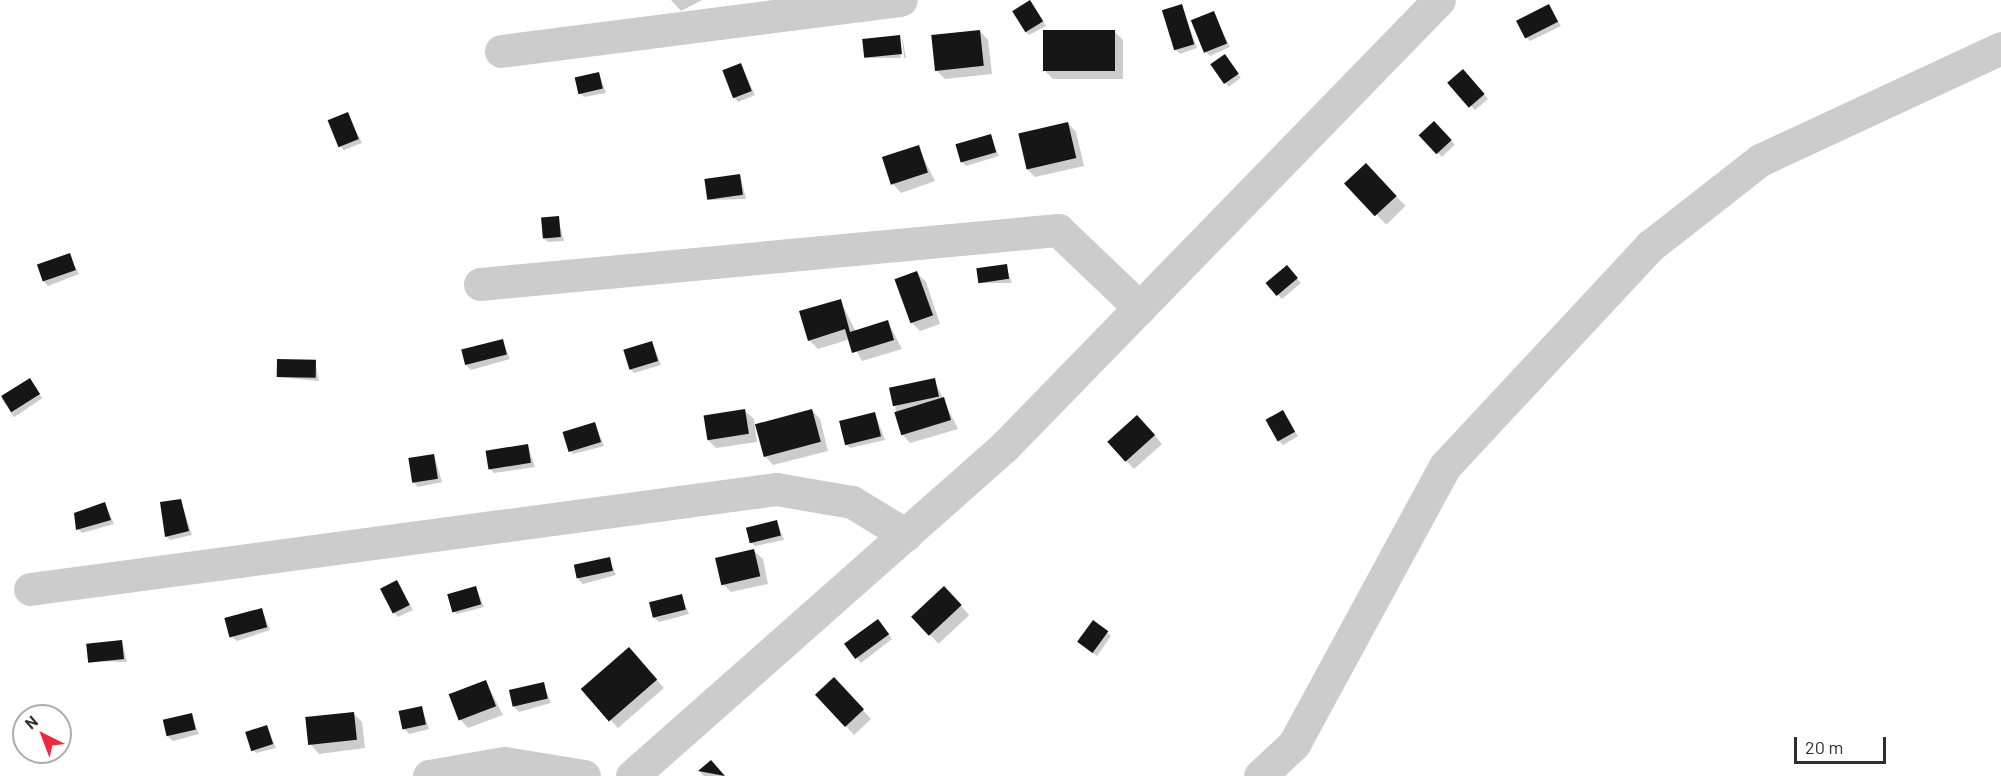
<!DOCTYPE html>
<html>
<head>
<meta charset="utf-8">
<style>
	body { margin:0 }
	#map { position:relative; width:2001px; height:776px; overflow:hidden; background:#fff; font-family:Barlow,sans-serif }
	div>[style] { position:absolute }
	.shadow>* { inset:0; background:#0003; transform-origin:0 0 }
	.building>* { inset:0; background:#161616; transform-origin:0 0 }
	.street>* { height:33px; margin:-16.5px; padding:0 16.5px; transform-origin:16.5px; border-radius:16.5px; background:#ccc }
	span { translate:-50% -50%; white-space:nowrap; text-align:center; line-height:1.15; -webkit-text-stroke:6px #fff; paint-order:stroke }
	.north { position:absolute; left:12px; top:704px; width:60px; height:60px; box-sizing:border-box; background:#fff; border:2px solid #acacac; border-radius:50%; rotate:318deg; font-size:16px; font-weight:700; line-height:24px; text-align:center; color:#2f2f2f }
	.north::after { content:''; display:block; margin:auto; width:21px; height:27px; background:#f2263f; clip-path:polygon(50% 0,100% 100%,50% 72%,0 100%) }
	.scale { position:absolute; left:1794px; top:737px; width:92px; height:27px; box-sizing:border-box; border:3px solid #2f2f2f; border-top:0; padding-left:8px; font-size:18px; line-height:21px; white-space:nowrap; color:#2f2f2f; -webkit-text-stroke:4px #fff; paint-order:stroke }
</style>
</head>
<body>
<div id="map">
	<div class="shadow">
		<i style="clip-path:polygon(671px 0,702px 0,681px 11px)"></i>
		<i style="clip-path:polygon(1030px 2px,1046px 26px,1029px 35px,1025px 31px)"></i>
		<i style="clip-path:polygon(1182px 6px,1197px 48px,1180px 54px,1176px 50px)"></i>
		<i style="clip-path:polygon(1549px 6px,1561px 26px,1530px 41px,1526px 37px)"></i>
		<i style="clip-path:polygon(1213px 13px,1230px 47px,1210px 56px,1206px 52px)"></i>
		<i style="clip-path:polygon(980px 31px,988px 40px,992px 74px,945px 79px,936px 70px)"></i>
		<i style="clip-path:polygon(1114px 31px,1123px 40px,1123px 79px,1053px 79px,1044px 70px)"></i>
		<i style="clip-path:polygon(899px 37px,901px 58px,866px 58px)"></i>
		<i style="clip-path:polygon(902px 39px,903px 41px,906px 58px,904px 58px)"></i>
		<i style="left:1225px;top:56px;width:27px;height:15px;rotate:54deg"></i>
		<i style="clip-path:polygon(741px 65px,755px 95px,738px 102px,734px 97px)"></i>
		<i style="clip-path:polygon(599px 73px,606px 93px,584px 97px,580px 93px)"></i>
		<i style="clip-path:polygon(1466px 74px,1488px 99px,1475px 110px,1471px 106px)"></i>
		<i style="clip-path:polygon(347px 114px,362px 143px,344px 150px,340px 146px)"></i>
		<i style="clip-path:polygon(1068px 123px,1076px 132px,1084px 166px,1035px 177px,1026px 168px)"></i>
		<i style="left:1434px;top:123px;width:30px;height:18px;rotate:46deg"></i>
		<i style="clip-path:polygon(990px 135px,999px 156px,966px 166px,962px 162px)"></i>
		<i style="clip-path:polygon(918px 147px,935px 181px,901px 193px,893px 184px)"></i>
		<i style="left:1366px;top:165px;width:57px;height:27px;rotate:46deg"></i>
		<i style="clip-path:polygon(740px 175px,746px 199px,708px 200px)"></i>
		<i style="clip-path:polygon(558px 218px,564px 241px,548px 242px,544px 238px)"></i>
		<i style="clip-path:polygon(69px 255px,79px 274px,48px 286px,44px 282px)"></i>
		<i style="clip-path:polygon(1006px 266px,1012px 283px,980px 283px)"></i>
		<i style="clip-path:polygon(1290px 271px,1301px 283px,1282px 299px,1278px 295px)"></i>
		<i style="clip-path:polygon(917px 273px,926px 282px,940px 324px,920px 331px,911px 322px)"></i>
		<i style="clip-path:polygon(840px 300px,856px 332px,888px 322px,902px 349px,862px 361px,850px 339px,818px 349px,809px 340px)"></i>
		<i style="clip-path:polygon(502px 340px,510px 359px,471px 370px,467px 366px,463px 351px)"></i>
		<i style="clip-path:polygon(652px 342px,661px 365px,634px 373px,630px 369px)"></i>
		<i style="clip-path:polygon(315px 361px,319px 381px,278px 377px)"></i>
		<i style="left:30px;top:380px;width:22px;height:34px;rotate:56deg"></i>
		<i style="clip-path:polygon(934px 380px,958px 429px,910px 443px,902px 434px,895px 407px)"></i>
		<i style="clip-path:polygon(812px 410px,820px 419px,828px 451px,773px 465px,765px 456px)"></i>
		<i style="clip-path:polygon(745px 411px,754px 419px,757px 442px,716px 448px,708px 440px)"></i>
		<i style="clip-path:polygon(1282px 412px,1298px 436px,1283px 445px,1279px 441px)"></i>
		<i style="clip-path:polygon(875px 413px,885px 440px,850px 448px,846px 444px)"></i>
		<i style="clip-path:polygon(595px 424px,604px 446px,573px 454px,569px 450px)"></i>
		<i style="clip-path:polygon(1146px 425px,1162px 444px,1134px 469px,1109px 442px)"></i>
		<i style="clip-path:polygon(528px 446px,535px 467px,494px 473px,490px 469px)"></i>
		<i style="clip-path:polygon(434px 455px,442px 482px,418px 487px,414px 483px)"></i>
		<i style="clip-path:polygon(181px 501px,192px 535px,170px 540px,166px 536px)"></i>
		<i style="clip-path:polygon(105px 504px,114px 524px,82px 533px,78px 529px)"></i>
		<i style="clip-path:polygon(777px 522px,784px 540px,755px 546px,751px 542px)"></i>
		<i style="clip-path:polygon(754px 551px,763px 559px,768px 584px,731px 592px,722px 583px)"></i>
		<i style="clip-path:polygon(609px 559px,616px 575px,583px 584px,579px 580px,575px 568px)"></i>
		<i style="clip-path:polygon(397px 581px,413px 610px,398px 617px,394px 613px)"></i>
		<i style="clip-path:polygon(476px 587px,484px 607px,457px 614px,453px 610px)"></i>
		<i style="left:944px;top:588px;width:37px;height:42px;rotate:47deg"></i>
		<i style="clip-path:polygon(681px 595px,689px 614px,659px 622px,654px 618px)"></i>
		<i style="clip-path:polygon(262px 609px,270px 630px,237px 641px,232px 637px)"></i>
		<i style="clip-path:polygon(1094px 622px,1111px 636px,1097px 656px,1084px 646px)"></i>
		<i style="clip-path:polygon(882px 625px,892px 639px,861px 663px,847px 646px)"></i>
		<i style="clip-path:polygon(122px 641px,127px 662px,88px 661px)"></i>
		<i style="clip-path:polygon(637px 658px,664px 688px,618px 728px,583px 689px)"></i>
		<i style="clip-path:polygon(486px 682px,503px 715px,468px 728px,460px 719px)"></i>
		<i style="clip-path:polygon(543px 684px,551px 703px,519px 712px,515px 708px,511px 692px)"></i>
		<i style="clip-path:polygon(843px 688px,871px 719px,854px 735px,846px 726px)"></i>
		<i style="clip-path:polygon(422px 707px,429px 729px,409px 734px,405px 730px)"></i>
		<i style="clip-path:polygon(354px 714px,362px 722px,365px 748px,319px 754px,311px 745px)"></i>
		<i style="clip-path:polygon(191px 715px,199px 734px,173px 741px,168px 737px)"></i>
		<i style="clip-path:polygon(267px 726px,276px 748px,256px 753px,252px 749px)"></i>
		<i style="clip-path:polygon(711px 762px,724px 776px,704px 776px,700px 772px)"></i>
	</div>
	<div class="building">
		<i style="left:1030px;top:0;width:25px;height:21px;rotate:58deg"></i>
		<i style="left:1182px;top:4px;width:42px;height:21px;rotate:73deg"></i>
		<i style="left:1549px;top:4px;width:20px;height:37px;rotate:63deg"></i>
		<i style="left:1214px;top:11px;width:35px;height:25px;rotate:68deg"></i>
		<i style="left:980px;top:30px;width:36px;height:49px;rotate:84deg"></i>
		<i style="left:1043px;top:30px;width:72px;height:41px"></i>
		<i style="left:900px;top:35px;width:19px;height:38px;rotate:84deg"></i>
		<i style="left:1225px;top:54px;width:24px;height:18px;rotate:55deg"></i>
		<i style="left:741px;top:63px;width:30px;height:20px;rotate:69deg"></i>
		<i style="left:1463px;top:69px;width:33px;height:21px;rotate:49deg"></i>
		<i style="left:599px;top:72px;width:17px;height:25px;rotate:77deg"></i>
		<i style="left:348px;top:112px;width:29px;height:22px;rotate:68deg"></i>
		<i style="left:1434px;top:121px;width:26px;height:21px;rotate:47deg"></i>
		<i style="left:1068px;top:122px;width:37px;height:51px;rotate:77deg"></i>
		<i style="left:991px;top:134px;width:19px;height:37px;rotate:74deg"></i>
		<i style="left:919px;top:145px;width:29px;height:39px;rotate:72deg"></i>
		<i style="left:1366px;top:163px;width:45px;height:30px;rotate:47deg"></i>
		<i style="left:740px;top:174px;width:21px;height:36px;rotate:82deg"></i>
		<i style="left:559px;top:216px;width:21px;height:18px;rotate:85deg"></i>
		<i style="left:70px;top:253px;width:18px;height:35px;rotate:71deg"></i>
		<i style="left:1007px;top:264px;width:15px;height:31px;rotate:82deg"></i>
		<i style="left:1287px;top:265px;width:17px;height:28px;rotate:50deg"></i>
		<i style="left:917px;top:271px;width:47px;height:24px;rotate:70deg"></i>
		<i style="clip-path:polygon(841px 299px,850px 332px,888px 320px,894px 340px,852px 353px,845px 329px,808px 341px,799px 311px)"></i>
		<i style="left:503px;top:339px;width:16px;height:43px;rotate:76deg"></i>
		<i style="left:652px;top:341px;width:21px;height:30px;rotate:73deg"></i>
		<i style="left:277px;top:359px;width:39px;height:18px;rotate:1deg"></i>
		<i style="left:30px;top:378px;width:19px;height:34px;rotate:58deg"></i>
		<i style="left:935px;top:378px;width:19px;height:47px;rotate:78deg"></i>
		<i style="left:944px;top:397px;width:24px;height:52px;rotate:73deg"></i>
		<i style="left:745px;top:409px;width:25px;height:42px;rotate:81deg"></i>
		<i style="left:812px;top:409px;width:34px;height:59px;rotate:75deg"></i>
		<i style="left:1283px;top:410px;width:25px;height:20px;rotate:61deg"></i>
		<i style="left:875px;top:412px;width:25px;height:37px;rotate:76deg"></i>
		<i style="left:1137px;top:415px;width:27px;height:40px;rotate:48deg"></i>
		<i style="left:595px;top:422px;width:21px;height:34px;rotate:73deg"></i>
		<i style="left:528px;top:444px;width:19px;height:43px;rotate:81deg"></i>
		<i style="left:434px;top:454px;width:25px;height:26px;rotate:81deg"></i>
		<i style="clip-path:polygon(181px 499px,189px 531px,165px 537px,160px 502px)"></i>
		<i style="clip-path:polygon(105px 502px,111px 520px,76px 530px,74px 513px)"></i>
		<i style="left:777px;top:520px;width:16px;height:32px;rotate:76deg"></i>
		<i style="left:754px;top:549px;width:28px;height:40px;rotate:77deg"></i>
		<i style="left:610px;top:557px;width:14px;height:37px;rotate:78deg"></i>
		<i style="left:397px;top:580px;width:28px;height:19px;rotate:63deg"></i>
		<i style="left:476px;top:586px;width:19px;height:30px;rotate:74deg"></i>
		<i style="left:944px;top:586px;width:26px;height:45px;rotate:47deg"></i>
		<i style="left:682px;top:594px;width:16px;height:34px;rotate:76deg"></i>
		<i style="left:262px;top:608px;width:20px;height:39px;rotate:75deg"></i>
		<i style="left:878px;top:619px;width:19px;height:42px;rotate:54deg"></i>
		<i style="left:1093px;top:620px;width:19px;height:27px;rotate:36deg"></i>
		<i style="left:122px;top:640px;width:19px;height:36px;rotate:84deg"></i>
		<i style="left:629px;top:647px;width:43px;height:64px;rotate:49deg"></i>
		<i style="left:834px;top:677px;width:44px;height:26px;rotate:47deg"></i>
		<i style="left:486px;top:680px;width:28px;height:40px;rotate:69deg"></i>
		<i style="left:544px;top:682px;width:17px;height:36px;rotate:77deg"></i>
		<i style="left:422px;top:706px;width:19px;height:24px;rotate:78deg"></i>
		<i style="left:354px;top:712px;width:28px;height:49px;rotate:84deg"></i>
		<i style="left:192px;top:713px;width:17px;height:30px;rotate:77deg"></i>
		<i style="left:267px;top:725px;width:20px;height:23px;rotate:72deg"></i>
		<i style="clip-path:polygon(711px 760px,725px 776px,698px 771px)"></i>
	</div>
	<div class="street">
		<i style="left:501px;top:51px;width:403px;rotate:-7.3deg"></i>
		<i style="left:480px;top:284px;width:581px;rotate:-5.34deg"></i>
		<i style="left:1058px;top:230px;width:113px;rotate:43.6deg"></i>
		<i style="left:30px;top:589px;width:753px;rotate:-7.63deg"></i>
		<i style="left:776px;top:489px;width:77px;rotate:9.7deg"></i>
		<i style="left:852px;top:502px;width:63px;rotate:31.4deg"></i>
		<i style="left:429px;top:776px;width:76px;rotate:-9.8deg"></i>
		<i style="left:504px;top:763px;width:81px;rotate:9.2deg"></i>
		<i style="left:632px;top:776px;width:495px;rotate:-41.5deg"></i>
		<i style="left:1003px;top:448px;width:625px;rotate:-45.78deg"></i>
		<i style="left:1260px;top:776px;width:47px;rotate:-43.3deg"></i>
		<i style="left:1294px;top:744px;width:316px;rotate:-61.5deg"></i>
		<i style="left:1445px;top:466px;width:301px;rotate:-47deg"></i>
		<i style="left:1650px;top:246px;width:140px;rotate:-38deg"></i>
		<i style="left:1760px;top:160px;width:266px;rotate:-24.9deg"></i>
	</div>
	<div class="north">N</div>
	<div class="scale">20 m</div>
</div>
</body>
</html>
